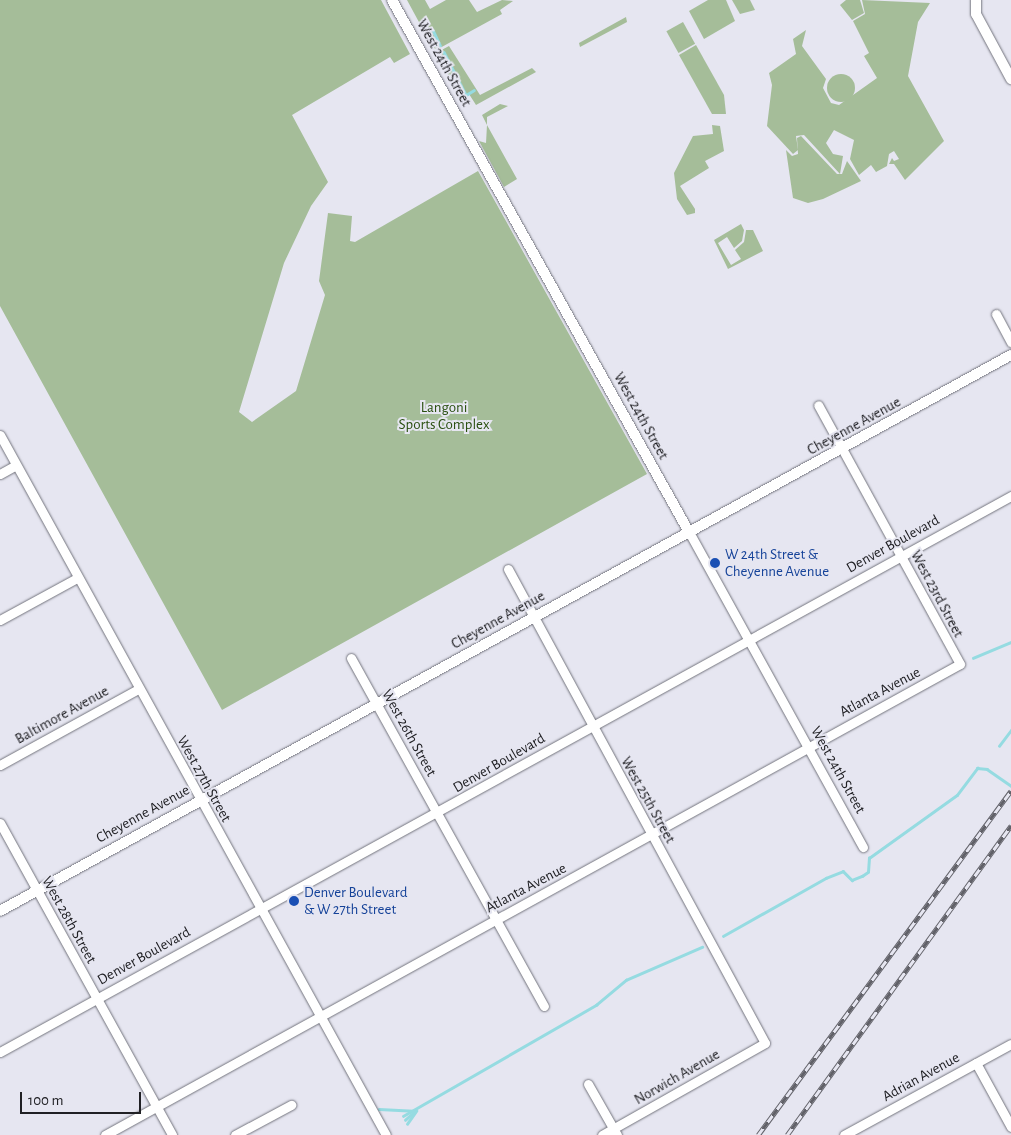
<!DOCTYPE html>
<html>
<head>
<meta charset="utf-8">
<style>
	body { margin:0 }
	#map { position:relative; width:1011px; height:1135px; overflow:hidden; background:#e6e6f1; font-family:"Alegreya Sans",sans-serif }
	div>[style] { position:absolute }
	.green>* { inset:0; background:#a5bd99; transform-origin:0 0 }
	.round { border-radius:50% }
	.stream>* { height:2.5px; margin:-1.25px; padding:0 1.25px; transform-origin:1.25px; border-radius:1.25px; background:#95dbe1 }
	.roads { filter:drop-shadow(0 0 1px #73747d) drop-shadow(0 0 1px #73747d) }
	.minor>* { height:9px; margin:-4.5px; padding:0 4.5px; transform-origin:4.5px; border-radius:4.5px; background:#fff }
	.tertiary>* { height:10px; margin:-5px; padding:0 5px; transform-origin:5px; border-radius:5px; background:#fff }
	.rail>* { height:4.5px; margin-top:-2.25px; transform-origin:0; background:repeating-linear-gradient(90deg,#e6e6f1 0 8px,#616168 0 16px); box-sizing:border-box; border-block:1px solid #616168 }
	.dots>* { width:14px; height:14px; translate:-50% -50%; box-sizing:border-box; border:2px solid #e6e6f1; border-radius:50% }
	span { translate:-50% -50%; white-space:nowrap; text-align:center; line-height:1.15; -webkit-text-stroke:4px #e6e6f1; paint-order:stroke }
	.street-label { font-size:15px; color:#202024 }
	.park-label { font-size:15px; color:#294f0f }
	.transit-label { font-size:15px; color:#164399 }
	.left { translate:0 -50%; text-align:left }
	.scale { position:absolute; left:20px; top:1092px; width:121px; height:22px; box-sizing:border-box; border:2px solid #202024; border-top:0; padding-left:6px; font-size:15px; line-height:18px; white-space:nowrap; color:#202024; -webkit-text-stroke:4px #e6e6f1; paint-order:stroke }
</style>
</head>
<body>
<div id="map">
	<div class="green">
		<i style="clip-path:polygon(0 0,381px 0,410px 54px,394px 63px,390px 57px,292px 115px,328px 182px,311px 206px,284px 263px,239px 412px,252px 422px,296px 391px,325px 295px,319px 281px,328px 213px,352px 216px,350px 241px,355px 242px,478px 171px,647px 474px,222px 710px,0 306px)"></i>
		<i style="clip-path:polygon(407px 0,425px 0,430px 9px,446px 0,469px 0,477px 12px,502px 0,513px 1px,500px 10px,502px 14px,438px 49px,433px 48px)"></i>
		<i style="clip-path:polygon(708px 0,726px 0,735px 21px,704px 39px,689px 11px)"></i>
		<i style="clip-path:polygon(732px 0,750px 0,755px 10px,740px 14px)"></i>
		<i style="clip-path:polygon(846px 0,860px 0,864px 13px,852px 20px,840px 5px)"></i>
		<i style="clip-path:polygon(862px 0,930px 3px,918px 22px,908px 76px,944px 141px,905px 180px,894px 164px,889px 164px,892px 158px,894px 161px,899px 159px,894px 151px,889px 154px,887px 166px,876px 172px,871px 165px,859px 175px,850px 159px,854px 140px,834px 130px,826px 143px,833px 154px,843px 156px,840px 174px,804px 135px,796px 136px,798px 150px,793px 154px,767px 126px,772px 85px,769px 73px,796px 54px,793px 39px,806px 30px,802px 46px,826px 79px,823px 88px,831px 103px,839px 105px,877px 78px,864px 56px,869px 53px,853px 21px,865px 14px)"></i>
		<i style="clip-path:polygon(626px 17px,627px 22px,580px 47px,579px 43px)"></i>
		<i style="left:683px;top:22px;width:25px;height:19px;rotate:61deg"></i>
		<i style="clip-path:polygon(696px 45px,724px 95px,726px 114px,712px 114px,679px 55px)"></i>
		<i style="clip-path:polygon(449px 46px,480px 95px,532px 68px,536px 72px,476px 105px,469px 94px,464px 104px,436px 53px)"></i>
		<i class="round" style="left:827px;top:74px;width:28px;height:28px"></i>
		<i style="clip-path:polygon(500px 104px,508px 106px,487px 117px,487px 125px,517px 179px,504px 187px,479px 141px,486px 143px,487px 125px,482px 115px)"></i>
		<i style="clip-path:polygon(712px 125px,720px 126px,724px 151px,705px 161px,709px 168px,680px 186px,695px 209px,695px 213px,687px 215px,677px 199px,674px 173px,693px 136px,713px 134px)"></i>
		<i style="clip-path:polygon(801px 136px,837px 174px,842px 174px,847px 161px,861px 181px,823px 199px,808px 203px,793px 198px,786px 150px,792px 156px,798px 154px,797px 138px)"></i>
		<i style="clip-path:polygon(741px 224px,744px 230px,742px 241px,734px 248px,727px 237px,718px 243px,731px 265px,741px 259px,735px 250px,744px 242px,746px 230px,753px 230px,763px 251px,728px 269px,714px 240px)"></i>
	</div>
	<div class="stream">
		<i style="left:433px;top:30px;width:17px;rotate:65deg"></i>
		<i style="left:444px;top:52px;width:48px;rotate:62.9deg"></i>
		<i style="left:466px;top:95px;width:9px;rotate:-32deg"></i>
		<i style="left:973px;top:658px;width:41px;rotate:-22.8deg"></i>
		<i style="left:999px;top:746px;width:20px;rotate:-53deg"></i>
		<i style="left:723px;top:936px;width:118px;rotate:-29.4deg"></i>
		<i style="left:826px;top:878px;width:18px;rotate:-22deg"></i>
		<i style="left:843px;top:871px;width:13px;rotate:45deg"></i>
		<i style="left:852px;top:880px;width:11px;rotate:-22deg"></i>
		<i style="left:862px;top:876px;width:7px;rotate:-34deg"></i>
		<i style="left:868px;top:872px;width:14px;rotate:-86deg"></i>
		<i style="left:869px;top:858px;width:108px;rotate:-35.6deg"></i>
		<i style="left:957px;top:795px;width:34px;rotate:-53deg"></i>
		<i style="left:977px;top:768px;width:10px;rotate:6deg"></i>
		<i style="left:987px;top:769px;width:29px;rotate:35deg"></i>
		<i style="left:379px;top:1109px;width:34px;rotate:3deg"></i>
		<i style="left:403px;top:1116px;width:223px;rotate:-29.9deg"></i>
		<i style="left:596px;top:1005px;width:39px;rotate:-40deg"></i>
		<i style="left:626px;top:980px;width:83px;rotate:-23.5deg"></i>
		<i style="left:405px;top:1120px;width:12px;rotate:-42deg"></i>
		<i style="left:407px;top:1124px;width:16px;rotate:-55deg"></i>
	</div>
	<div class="roads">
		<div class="minor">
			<i style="left:996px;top:314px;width:32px;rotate:62deg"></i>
			<i style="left:0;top:435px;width:799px;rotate:61.13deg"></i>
			<i style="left:0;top:474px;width:18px;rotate:-29deg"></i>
			<i style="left:689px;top:532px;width:360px;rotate:61.1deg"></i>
			<i style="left:508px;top:569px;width:539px;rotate:61.53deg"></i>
			<i style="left:765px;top:1043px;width:187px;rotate:150.6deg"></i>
			<i style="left:0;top:620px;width:88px;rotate:-28.6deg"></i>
			<i style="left:351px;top:658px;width:398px;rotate:61deg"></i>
			<i style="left:0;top:765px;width:158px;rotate:-28.8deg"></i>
			<i style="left:0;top:823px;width:356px;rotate:61.1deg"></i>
			<i style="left:0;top:1052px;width:1154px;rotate:-28.81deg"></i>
			<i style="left:976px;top:1063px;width:73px;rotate:61.3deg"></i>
			<i style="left:588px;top:1084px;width:59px;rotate:60.4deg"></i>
			<i style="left:105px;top:1135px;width:976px;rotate:-28.85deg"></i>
			<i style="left:960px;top:664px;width:295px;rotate:-118.7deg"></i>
			<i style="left:235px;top:1135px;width:64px;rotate:-28.2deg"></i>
			<i style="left:844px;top:1135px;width:190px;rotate:-28.6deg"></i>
		</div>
		<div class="tertiary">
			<i style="left:392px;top:0;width:609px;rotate:60.83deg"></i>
			<i style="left:976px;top:0;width:14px;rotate:90deg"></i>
			<i style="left:976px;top:14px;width:74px;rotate:61.7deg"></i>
			<i style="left:0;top:911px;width:1154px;rotate:-28.81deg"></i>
		</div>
	</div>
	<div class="rail">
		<i style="left:758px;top:1135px;width:427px;rotate:-53.7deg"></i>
		<i style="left:787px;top:1135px;width:382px;rotate:-54.1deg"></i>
	</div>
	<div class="dots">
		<i style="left:715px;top:563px;background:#1a4fb4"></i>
		<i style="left:294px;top:901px;background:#1a4fb4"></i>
	</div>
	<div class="street-label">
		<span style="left:444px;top:63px;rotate:61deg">West 24th Street</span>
		<span style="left:641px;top:416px;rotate:61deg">West 24th Street</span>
		<span style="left:854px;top:426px;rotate:-29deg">Cheyenne Avenue</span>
		<span style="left:893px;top:544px;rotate:-29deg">Denver Boulevard</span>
		<span style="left:937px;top:594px;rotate:62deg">West 23rd Street</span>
		<span style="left:498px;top:620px;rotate:-29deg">Cheyenne Avenue</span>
		<span style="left:880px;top:692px;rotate:-28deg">Atlanta Avenue</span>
		<span style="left:62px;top:715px;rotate:-29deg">Baltimore Avenue</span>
		<span style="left:409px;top:733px;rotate:61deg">West 26th Street</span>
		<span style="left:499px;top:763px;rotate:-30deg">Denver Boulevard</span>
		<span style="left:838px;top:770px;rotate:61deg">West 24th Street</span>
		<span style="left:204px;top:779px;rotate:61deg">West 27th Street</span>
		<span style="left:648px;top:800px;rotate:61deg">West 25th Street</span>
		<span style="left:143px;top:814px;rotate:-29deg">Cheyenne Avenue</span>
		<span style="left:526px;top:888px;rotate:-28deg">Atlanta Avenue</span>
		<span style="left:69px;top:920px;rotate:61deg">West 28th Street</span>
		<span style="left:144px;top:956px;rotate:-29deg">Denver Boulevard</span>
		<span style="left:677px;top:1077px;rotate:-30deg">Norwich Avenue</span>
		<span style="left:921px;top:1077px;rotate:-29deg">Adrian Avenue</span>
	</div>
	<div class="park-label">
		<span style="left:444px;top:416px">Langoni<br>Sports Complex</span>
	</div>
	<div class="transit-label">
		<span class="left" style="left:725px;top:563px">W 24th Street &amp;<br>Cheyenne Avenue</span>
		<span class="left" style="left:304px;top:901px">Denver Boulevard<br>&amp; W 27th Street</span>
	</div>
	<div class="scale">100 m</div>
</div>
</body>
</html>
